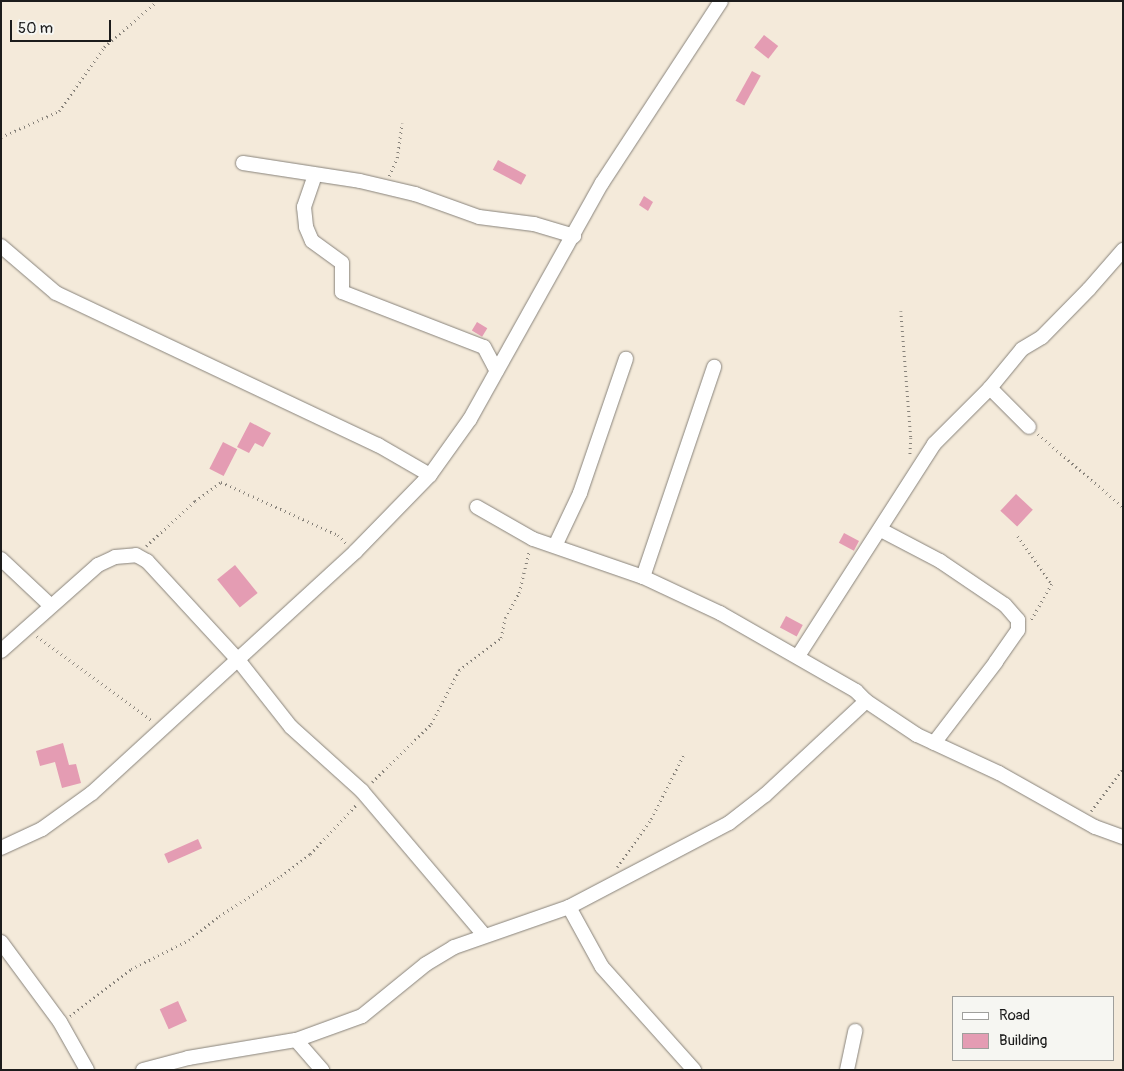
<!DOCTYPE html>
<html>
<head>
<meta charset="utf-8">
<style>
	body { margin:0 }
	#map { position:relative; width:1124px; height:1071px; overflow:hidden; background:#f4eada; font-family:Pangolin,sans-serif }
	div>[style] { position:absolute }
	.building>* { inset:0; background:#e49cb3; transform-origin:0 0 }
	.path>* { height:2.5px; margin-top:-1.25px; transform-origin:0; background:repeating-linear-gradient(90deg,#88837b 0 1px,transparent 0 5px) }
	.roads { filter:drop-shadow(0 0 1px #88837b) drop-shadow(0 0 1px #88837b) }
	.street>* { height:14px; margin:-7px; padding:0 7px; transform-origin:7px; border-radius:7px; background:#fff }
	span { translate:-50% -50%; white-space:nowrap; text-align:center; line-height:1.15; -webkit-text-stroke:4.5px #f6f6f2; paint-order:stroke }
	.frame { position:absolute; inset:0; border:2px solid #1c1c1c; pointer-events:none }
	.legend { position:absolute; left:952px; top:996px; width:162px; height:65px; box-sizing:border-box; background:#f6f6f2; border:1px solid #9f9f9c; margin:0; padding:6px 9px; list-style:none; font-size:15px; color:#1c1c1c }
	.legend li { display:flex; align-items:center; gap:10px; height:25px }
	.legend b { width:25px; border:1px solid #9f9f9c }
	.scale { position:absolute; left:10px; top:20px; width:101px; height:22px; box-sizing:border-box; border:2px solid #1c1c1c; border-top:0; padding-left:6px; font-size:15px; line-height:18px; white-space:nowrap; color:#1c1c1c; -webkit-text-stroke:4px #f6f6f2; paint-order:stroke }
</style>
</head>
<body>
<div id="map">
	<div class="building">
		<i style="left:764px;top:35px;width:18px;height:16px;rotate:38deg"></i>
		<i style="left:752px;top:71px;width:10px;height:34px;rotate:29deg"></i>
		<i style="left:498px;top:160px;width:32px;height:11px;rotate:28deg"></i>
		<i style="clip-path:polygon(644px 196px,653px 202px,648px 211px,639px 205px)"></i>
		<i style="left:477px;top:322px;width:12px;height:10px;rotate:31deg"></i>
		<i style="clip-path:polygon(250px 422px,271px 433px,263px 447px,255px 443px,249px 453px,237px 447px)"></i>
		<i style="left:223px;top:442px;width:16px;height:30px;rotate:27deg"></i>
		<i style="left:1016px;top:494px;width:23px;height:23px;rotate:43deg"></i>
		<i style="left:844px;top:533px;width:17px;height:11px;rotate:28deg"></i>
		<i style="left:235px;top:565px;width:36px;height:23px;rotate:51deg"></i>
		<i style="left:786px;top:616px;width:19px;height:13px;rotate:28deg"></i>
		<i style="clip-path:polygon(63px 743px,69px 765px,76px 764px,81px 783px,62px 788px,55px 762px,40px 766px,36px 751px)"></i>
		<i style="left:198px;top:839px;width:10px;height:37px;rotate:66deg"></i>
		<i style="left:178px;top:1001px;width:22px;height:20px;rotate:66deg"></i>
	</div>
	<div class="path">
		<i style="left:1px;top:137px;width:64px;rotate:-24.1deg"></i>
		<i style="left:59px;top:111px;width:78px;rotate:-54.9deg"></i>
		<i style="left:104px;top:47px;width:70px;rotate:-41deg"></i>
		<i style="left:389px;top:176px;width:20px;rotate:-66deg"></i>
		<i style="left:397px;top:158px;width:35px;rotate:-82deg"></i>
		<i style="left:901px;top:311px;width:127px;rotate:85.5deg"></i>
		<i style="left:911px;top:438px;width:18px;rotate:93deg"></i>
		<i style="left:1038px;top:434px;width:112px;rotate:40.7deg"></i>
		<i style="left:1018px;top:536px;width:59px;rotate:54.7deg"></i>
		<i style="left:1052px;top:584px;width:43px;rotate:119.6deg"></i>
		<i style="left:146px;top:546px;width:67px;rotate:-42.6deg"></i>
		<i style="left:195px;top:501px;width:32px;rotate:-36deg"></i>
		<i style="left:221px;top:482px;width:128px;rotate:24.4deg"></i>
		<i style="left:338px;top:535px;width:13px;rotate:45deg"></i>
		<i style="left:37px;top:636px;width:142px;rotate:36.4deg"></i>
		<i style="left:372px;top:782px;width:83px;rotate:-44.5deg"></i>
		<i style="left:431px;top:724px;width:61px;rotate:-62.6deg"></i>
		<i style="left:459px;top:670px;width:53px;rotate:-37.3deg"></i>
		<i style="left:501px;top:638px;width:20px;rotate:-79deg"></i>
		<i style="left:505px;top:618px;width:29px;rotate:-61deg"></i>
		<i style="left:519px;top:593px;width:43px;rotate:-76.6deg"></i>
		<i style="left:1091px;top:811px;width:53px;rotate:-52.7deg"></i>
		<i style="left:617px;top:867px;width:59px;rotate:-54.7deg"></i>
		<i style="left:651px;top:819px;width:73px;rotate:-63.1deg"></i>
		<i style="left:70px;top:1016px;width:77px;rotate:-37.6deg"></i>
		<i style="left:131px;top:969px;width:65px;rotate:-26.6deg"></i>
		<i style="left:189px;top:940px;width:38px;rotate:-39deg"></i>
		<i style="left:219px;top:916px;width:74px;rotate:-32.8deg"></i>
		<i style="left:281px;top:876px;width:36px;rotate:-37deg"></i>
		<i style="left:310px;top:854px;width:69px;rotate:-46.8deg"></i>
	</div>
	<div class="roads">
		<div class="street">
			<i style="left:243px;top:163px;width:118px;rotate:8.7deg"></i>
			<i style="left:360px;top:181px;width:57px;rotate:13.3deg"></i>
			<i style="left:415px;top:194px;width:68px;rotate:19.8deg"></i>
			<i style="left:479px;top:217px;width:55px;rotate:7.3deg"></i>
			<i style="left:534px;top:224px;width:42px;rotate:16.7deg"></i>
			<i style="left:315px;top:175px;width:34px;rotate:109deg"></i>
			<i style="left:304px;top:207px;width:20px;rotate:84deg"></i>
			<i style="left:306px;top:227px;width:15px;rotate:67deg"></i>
			<i style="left:312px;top:241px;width:37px;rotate:36deg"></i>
			<i style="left:342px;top:263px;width:29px;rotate:90deg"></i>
			<i style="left:342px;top:292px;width:152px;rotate:21.2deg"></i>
			<i style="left:484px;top:347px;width:27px;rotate:62deg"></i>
			<i style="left:1px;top:246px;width:72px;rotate:40.5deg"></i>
			<i style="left:56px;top:293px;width:356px;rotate:25.3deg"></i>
			<i style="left:378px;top:445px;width:60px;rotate:30deg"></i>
			<i style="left:990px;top:388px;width:55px;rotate:45deg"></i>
			<i style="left:477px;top:507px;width:64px;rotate:29.7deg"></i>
			<i style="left:533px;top:539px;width:116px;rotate:19.1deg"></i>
			<i style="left:643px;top:577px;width:85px;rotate:25.1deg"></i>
			<i style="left:720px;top:613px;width:157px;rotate:29.8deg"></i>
			<i style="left:856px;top:691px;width:14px;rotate:45deg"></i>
			<i style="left:866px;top:701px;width:61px;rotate:33.7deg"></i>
			<i style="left:917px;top:735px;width:90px;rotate:24.9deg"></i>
			<i style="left:999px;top:773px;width:110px;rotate:29.4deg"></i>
			<i style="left:1095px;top:827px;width:30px;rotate:20deg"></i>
			<i style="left:881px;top:530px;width:67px;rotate:27.7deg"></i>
			<i style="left:940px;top:561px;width:78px;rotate:34.1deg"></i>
			<i style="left:1005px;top:605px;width:20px;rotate:49deg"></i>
			<i style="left:1018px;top:620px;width:10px;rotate:90deg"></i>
			<i style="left:1018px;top:630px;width:39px;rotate:125deg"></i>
			<i style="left:996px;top:662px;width:102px;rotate:127.4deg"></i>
			<i style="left:555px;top:546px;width:59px;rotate:-64.7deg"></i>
			<i style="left:580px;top:493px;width:142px;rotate:-71.1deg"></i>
			<i style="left:1px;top:559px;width:67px;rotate:43.2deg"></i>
			<i style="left:643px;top:577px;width:222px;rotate:-71.3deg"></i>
			<i style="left:1px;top:651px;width:130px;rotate:-41.6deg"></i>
			<i style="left:98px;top:565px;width:19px;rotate:-25deg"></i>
			<i style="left:115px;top:557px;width:21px;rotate:-5deg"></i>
			<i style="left:136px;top:555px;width:13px;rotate:29deg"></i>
			<i style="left:147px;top:561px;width:136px;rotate:47.4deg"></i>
			<i style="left:239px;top:661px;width:84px;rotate:51.8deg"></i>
			<i style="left:291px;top:727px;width:96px;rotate:42deg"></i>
			<i style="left:362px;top:791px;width:189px;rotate:49.7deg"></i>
			<i style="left:798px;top:656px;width:252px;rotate:-57.3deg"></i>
			<i style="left:934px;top:444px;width:79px;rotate:-45deg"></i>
			<i style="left:990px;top:388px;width:50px;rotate:-50.6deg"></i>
			<i style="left:1022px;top:349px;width:23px;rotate:-31deg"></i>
			<i style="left:1042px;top:337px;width:67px;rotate:-45.6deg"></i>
			<i style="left:1089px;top:289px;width:52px;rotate:-48.9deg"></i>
			<i style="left:1px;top:848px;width:45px;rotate:-24.9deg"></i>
			<i style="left:42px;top:829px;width:62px;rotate:-35.8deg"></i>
			<i style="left:92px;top:793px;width:357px;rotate:-42.5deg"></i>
			<i style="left:355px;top:552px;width:107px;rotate:-45.8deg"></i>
			<i style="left:430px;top:475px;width:69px;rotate:-54.5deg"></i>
			<i style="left:470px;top:419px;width:270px;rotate:-60.8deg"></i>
			<i style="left:602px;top:183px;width:217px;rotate:-56.8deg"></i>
			<i style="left:569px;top:907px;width:68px;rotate:61.2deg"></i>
			<i style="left:602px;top:967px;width:138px;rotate:48.2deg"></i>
			<i style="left:1px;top:942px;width:99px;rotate:53.6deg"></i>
			<i style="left:60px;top:1022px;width:55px;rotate:60.6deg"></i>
			<i style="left:296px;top:1040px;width:40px;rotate:49deg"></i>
			<i style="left:143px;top:1070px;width:47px;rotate:-14.9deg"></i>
			<i style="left:188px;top:1058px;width:109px;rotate:-9.5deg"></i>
			<i style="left:296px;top:1040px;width:70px;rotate:-20deg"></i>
			<i style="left:362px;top:1016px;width:82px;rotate:-39.1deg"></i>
			<i style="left:426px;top:964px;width:33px;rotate:-31deg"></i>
			<i style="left:454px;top:947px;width:122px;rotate:-19.2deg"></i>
			<i style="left:569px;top:907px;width:181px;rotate:-27.7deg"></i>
			<i style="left:729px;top:823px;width:46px;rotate:-37.9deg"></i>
			<i style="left:765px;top:795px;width:138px;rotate:-42.9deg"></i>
			<i style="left:847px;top:1070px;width:40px;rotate:-78deg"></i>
		</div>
	</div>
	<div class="frame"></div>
	<ul class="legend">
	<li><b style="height:6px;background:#fff"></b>Road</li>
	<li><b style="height:14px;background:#e49cb3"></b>Building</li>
	</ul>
	<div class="scale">50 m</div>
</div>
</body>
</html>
